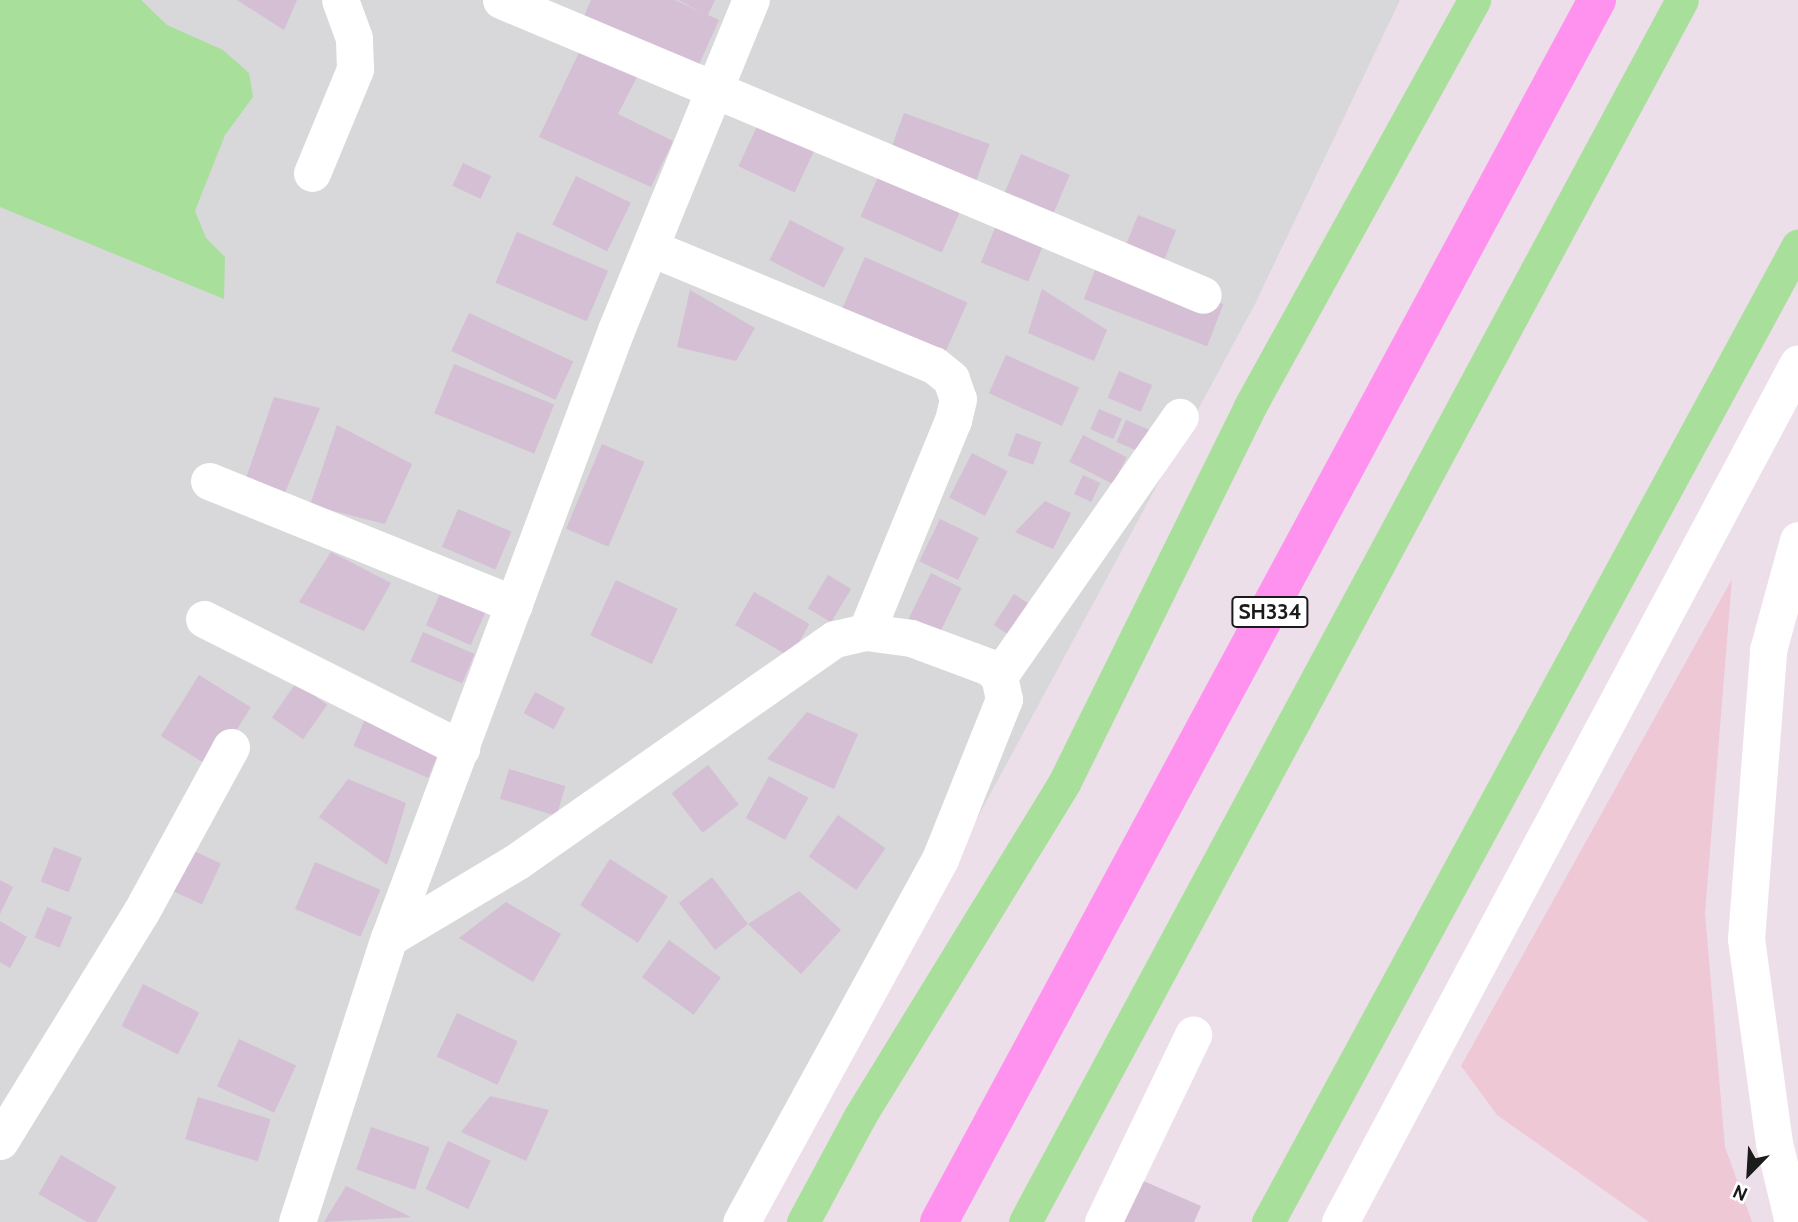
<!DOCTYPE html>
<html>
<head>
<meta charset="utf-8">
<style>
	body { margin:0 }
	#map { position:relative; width:1798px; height:1222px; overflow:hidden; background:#eddfea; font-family:Cabin,sans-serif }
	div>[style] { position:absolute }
	.residential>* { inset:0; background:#d8d7d9 }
	.farmland>* { inset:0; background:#eec8d5 }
	.water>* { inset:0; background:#a8df9b }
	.canal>* { height:33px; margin:-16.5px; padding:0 16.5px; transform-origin:16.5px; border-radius:16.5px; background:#a8df9b }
	.building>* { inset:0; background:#d4bfd4; transform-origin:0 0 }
	.minor>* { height:37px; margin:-18.5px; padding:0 18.5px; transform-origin:18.5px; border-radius:18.5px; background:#fff }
	.major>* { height:38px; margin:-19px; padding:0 19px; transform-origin:19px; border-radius:19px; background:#ff92ef }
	span { translate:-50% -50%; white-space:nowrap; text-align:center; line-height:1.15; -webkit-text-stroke:5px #fff; paint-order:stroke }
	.shield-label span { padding:2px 5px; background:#fff; border:2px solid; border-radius:5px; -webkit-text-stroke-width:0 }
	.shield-label { font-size:21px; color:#1b1b1b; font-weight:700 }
	.north { position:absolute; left:1714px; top:1138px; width:70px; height:70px; -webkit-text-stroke:5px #fff; paint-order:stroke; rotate:204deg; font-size:19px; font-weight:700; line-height:28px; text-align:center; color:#1b1b1b }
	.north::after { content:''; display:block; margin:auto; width:24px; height:32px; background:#1b1b1b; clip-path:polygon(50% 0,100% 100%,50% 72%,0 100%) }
</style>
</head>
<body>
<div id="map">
	<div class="residential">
		<i style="clip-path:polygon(0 0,1400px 0,1255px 304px,759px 1222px,0 1222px)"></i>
	</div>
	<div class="farmland">
		<i style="clip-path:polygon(1732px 579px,1705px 913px,1725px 1147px,1752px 1222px,1649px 1222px,1497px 1115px,1461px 1066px)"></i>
	</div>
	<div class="water">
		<i style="clip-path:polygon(0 0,141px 0,167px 25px,223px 50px,249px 73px,253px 97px,225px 135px,195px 211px,206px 238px,225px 257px,224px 299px,0 207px)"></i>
	</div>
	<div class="canal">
		<i style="left:803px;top:1222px;width:120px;rotate:-61.7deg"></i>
		<i style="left:860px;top:1116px;width:391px;rotate:-58.5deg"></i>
		<i style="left:1064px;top:783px;width:418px;rotate:-63.7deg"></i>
		<i style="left:1249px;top:408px;width:466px;rotate:-61.1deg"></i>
		<i style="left:1025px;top:1222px;width:1387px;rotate:-61.74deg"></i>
		<i style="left:1268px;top:1222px;width:1111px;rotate:-61.52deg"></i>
	</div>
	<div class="building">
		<i style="clip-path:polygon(237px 0,297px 0,284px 30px)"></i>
		<i style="clip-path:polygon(591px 0,675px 0,703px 13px,678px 0,715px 0,708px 15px,719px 20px,696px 71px,583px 19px)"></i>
		<i style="clip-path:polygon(582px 46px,639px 73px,618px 114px,673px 141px,651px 187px,539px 137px)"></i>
		<i style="left:904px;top:113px;width:91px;height:44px;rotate:20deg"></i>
		<i style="left:760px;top:120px;width:62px;height:51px;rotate:25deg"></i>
		<i style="left:1021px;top:154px;width:53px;height:52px;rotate:23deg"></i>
		<i style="left:463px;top:163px;width:31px;height:25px;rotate:25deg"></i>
		<i style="left:882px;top:168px;width:89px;height:53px;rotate:24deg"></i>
		<i style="left:576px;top:176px;width:61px;height:54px;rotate:26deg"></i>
		<i style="left:1138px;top:215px;width:41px;height:39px;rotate:22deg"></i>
		<i style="left:999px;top:218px;width:51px;height:48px;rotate:22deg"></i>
		<i style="left:790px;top:220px;width:61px;height:45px;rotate:27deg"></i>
		<i style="left:517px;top:232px;width:99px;height:55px;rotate:23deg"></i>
		<i style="left:865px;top:257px;width:112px;height:61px;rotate:24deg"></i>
		<i style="left:1100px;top:257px;width:132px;height:45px;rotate:21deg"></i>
		<i style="clip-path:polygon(1042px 289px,1107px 330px,1094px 361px,1028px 333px)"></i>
		<i style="clip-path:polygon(690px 290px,755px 328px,736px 361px,677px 347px)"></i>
		<i style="left:469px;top:313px;width:115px;height:42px;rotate:25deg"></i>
		<i style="left:1006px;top:355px;width:80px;height:42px;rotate:24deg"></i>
		<i style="left:454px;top:364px;width:108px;height:53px;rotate:22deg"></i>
		<i style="left:1119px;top:371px;width:36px;height:29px;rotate:23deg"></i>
		<i style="clip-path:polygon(274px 397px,320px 408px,282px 500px,244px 484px)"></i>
		<i style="left:1099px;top:409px;width:25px;height:22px;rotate:23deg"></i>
		<i style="left:1126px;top:420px;width:25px;height:24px;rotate:23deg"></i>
		<i style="clip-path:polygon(337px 425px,412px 464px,385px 524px,310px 505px)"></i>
		<i style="left:1016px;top:433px;width:27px;height:24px;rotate:20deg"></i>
		<i style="left:1083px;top:435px;width:49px;height:30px;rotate:27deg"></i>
		<i style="left:602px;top:444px;width:46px;height:92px;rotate:23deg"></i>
		<i style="left:972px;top:453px;width:40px;height:50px;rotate:27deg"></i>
		<i style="left:1083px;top:475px;width:19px;height:21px;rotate:25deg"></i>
		<i style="clip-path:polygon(1045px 501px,1071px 513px,1053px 549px,1015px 532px)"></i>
		<i style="left:458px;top:509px;width:58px;height:41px;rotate:23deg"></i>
		<i style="left:940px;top:519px;width:43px;height:47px;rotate:26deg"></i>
		<i style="clip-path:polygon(331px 552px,391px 583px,364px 631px,299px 602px)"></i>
		<i style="left:931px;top:573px;width:34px;height:51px;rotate:26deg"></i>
		<i style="left:828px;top:575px;width:27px;height:39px;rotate:31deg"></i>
		<i style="left:616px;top:580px;width:68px;height:61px;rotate:25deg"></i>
		<i style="left:443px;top:587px;width:49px;height:42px;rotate:24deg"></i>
		<i style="left:754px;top:592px;width:64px;height:38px;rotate:30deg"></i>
		<i style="left:1014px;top:594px;width:20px;height:37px;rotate:33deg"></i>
		<i style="left:423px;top:632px;width:56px;height:32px;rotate:23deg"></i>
		<i style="left:199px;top:675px;width:61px;height:72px;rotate:32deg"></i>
		<i style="left:296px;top:683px;width:38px;height:42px;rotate:35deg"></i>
		<i style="left:535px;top:692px;width:34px;height:24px;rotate:28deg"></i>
		<i style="left:368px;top:712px;width:81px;height:37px;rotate:23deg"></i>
		<i style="clip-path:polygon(807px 712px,858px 734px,834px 789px,767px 759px)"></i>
		<i style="left:708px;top:765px;width:50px;height:46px;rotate:52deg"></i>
		<i style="left:509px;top:769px;width:59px;height:31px;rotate:17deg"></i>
		<i style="left:769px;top:776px;width:45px;height:48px;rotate:29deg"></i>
		<i style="clip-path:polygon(348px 779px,406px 803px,387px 865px,319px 817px)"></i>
		<i style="left:838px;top:815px;width:58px;height:51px;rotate:35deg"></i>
		<i style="left:181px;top:845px;width:44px;height:45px;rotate:25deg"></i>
		<i style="left:54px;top:847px;width:30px;height:37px;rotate:21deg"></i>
		<i style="left:610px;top:859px;width:69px;height:55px;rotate:33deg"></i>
		<i style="left:315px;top:862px;width:71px;height:51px;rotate:23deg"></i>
		<i style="clip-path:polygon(712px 877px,748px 924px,799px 891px,841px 930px,801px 974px,748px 924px,715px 950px,679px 903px)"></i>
		<i style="clip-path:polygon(0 880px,13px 887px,0 914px)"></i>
		<i style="clip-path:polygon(506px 902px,561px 934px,533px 982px,459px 938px)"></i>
		<i style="left:47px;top:907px;width:27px;height:33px;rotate:22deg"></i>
		<i style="clip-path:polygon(0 921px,27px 937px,10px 968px,0 962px)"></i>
		<i style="left:669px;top:940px;width:64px;height:46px;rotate:36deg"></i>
		<i style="left:143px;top:984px;width:63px;height:47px;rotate:27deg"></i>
		<i style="left:457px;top:1013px;width:67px;height:48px;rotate:25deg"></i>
		<i style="left:239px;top:1039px;width:63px;height:52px;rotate:25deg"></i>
		<i style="clip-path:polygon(490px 1096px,549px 1110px,526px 1161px,461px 1132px)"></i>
		<i style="left:198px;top:1097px;width:76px;height:44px;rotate:17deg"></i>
		<i style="left:371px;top:1127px;width:62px;height:45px;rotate:19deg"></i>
		<i style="left:448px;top:1141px;width:47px;height:53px;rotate:25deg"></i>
		<i style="left:61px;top:1155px;width:64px;height:45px;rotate:30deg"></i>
		<i style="clip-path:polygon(1139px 1179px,1201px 1206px,1194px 1222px,1121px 1222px)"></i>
		<i style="clip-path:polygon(346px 1186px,411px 1217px,324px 1222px)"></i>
	</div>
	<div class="minor">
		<i style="left:501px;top:0;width:761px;rotate:22.79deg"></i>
		<i style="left:312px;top:173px;width:113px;rotate:-67.5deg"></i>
		<i style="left:355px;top:69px;width:31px;rotate:-92deg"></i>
		<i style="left:354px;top:38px;width:40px;rotate:-110.2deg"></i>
		<i style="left:651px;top:248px;width:306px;rotate:22.5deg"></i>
		<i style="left:934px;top:365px;width:22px;rotate:39deg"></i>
		<i style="left:951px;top:379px;width:21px;rotate:71deg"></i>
		<i style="left:958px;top:399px;width:22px;rotate:103deg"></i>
		<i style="left:953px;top:420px;width:229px;rotate:112.3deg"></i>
		<i style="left:209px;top:481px;width:329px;rotate:22deg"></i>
		<i style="left:204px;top:619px;width:288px;rotate:26.7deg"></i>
		<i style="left:999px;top:676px;width:316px;rotate:-55.1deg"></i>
		<i style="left:389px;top:938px;width:148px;rotate:-30.9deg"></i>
		<i style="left:516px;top:862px;width:389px;rotate:-35deg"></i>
		<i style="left:835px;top:639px;width:32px;rotate:-13deg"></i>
		<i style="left:866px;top:632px;width:45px;rotate:7.6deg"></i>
		<i style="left:911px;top:638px;width:83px;rotate:20.4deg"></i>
		<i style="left:989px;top:667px;width:13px;rotate:42deg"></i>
		<i style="left:999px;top:676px;width:24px;rotate:78deg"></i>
		<i style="left:1004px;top:699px;width:172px;rotate:111.8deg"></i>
		<i style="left:940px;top:859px;width:414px;rotate:118.7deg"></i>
		<i style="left:0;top:1141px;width:269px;rotate:-58.4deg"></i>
		<i style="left:141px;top:912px;width:188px;rotate:-61.4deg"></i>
		<i style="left:297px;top:1222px;width:299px;rotate:-72.1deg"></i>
		<i style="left:389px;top:938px;width:649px;rotate:-69.53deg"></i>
		<i style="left:616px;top:330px;width:357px;rotate:-67.8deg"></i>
		<i style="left:1103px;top:1222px;width:208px;rotate:-64.3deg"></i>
		<i style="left:1340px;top:1222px;width:973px;rotate:-61.93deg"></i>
		<i style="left:1793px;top:1222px;width:81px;rotate:-103.5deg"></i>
		<i style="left:1774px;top:1143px;width:206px;rotate:-97.8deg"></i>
		<i style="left:1746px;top:939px;width:290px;rotate:-85.6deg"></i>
		<i style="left:1768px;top:650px;width:114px;rotate:-74.7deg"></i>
	</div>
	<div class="major">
		<i style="left:939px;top:1222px;width:1388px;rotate:-61.7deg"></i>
	</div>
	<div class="shield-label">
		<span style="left:1270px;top:612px">SH334</span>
	</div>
	<div class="north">N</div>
</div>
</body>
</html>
